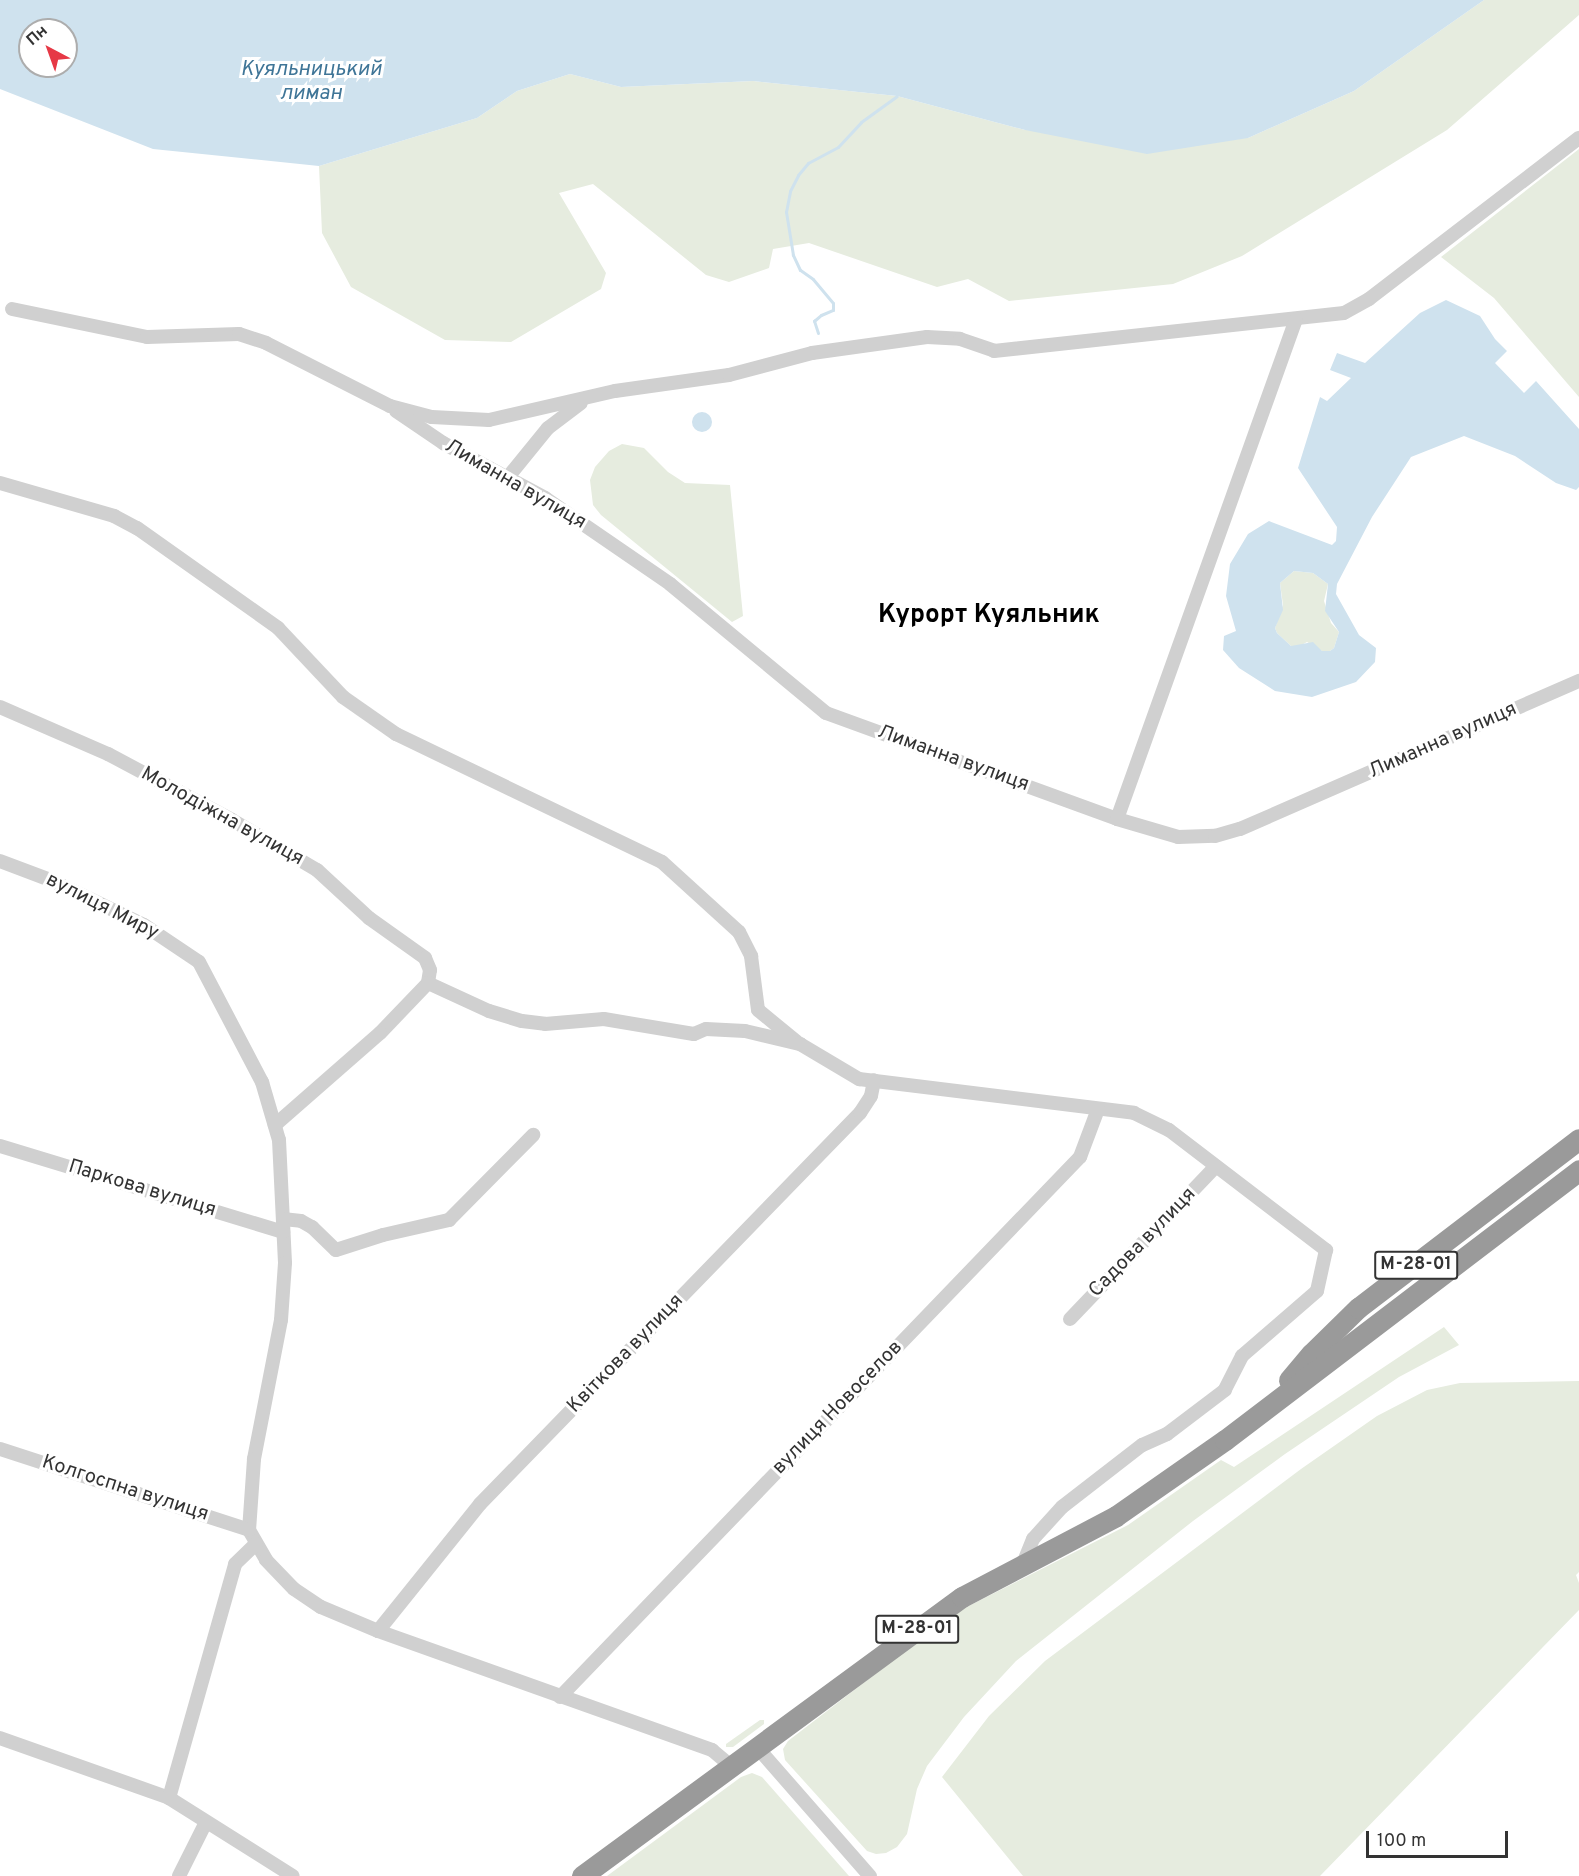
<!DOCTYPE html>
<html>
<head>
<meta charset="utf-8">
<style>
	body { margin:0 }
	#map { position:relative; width:1579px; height:1876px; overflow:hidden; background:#fff; font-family:Overpass,sans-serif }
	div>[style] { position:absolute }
	.green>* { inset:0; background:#e6ecdf }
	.water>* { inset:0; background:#cfe2ee }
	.round { border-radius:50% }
	.stream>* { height:3px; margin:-1.5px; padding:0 1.5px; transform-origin:1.5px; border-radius:1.5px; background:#cfe2ee }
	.minor>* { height:14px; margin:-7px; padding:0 7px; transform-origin:7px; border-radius:7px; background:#d0d0d0 }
	.highway>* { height:21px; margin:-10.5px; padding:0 10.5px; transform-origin:10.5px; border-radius:10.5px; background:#9a9a9a }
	span { translate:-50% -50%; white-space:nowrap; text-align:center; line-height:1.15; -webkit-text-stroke:6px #fff; paint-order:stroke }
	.shield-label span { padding:2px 4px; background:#fff; border:2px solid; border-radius:4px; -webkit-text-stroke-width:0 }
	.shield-label { font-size:18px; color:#333; font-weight:700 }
	.street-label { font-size:20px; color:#333 }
	.water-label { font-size:21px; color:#3f7597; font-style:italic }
	.district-label { font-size:26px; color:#000; font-weight:700 }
	.north { position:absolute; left:18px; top:18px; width:60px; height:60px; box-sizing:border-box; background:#fff; border:2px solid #adadad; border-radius:50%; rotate:319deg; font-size:16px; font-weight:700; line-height:24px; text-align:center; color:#333 }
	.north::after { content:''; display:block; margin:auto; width:21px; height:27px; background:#e63946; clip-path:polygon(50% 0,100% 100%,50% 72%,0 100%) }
	.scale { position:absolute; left:1366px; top:1831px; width:142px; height:27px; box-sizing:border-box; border:3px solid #333; border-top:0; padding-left:8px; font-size:18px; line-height:21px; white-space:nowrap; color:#333; -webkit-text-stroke:4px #fff; paint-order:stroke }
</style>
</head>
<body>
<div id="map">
	<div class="green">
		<i style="clip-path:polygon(1484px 0,1579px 0,1579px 15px,1447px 130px,1242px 256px,1173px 284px,1009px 301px,968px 279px,937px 287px,809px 243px,773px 249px,769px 268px,729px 282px,706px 275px,593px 184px,559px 193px,606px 273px,601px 289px,511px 342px,445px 340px,351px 287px,322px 233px,319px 166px,477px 118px,517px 91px,570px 74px,621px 87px,753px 81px,897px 96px,1025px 130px,1248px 138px,1354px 91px)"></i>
		<i style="clip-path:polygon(1579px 149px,1579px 397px,1494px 298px,1441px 257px)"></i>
		<i style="clip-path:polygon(622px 444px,644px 448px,668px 472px,685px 483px,730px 485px,743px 616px,732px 622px,601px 515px,593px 505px,590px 480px,595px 467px,609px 451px)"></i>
		<i style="clip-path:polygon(1294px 571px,1313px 573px,1328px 584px,1324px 601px,1331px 623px,1339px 632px,1334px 648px,1330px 651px,1322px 651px,1307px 642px,1298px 647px,1291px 646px,1277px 633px,1275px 628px,1283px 605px,1280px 583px)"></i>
		<i style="clip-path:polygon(1444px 1327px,1459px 1345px,1399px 1377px,1285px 1454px,1193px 1521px,1016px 1661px,964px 1717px,927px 1766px,917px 1789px,907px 1834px,897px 1847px,886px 1853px,876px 1854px,867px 1851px,785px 1760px,783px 1749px,788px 1741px,953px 1614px,1128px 1525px,1221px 1460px,1234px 1467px)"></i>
		<i style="clip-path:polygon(1579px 1381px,1579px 1572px,1576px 1575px,1579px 1583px,1579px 1610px,1320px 1876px,1023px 1876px,942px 1777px,989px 1716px,1045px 1661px,1301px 1469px,1377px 1416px,1427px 1390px,1460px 1383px)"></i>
		<i style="clip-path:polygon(760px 1720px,764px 1720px,764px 1724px,733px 1747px,726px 1747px,726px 1744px)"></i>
		<i style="clip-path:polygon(752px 1773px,762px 1777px,849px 1876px,607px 1876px,741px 1777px)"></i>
	</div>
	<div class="water">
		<i style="clip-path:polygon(evenodd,0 0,1484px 0,1354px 91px,1248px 138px,1147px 154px,1025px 130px,897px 96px,753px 81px,621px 87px,570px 74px,517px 91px,477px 118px,319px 166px,153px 149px,0 89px,0 0,30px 30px,66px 30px,66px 66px,30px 66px,30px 30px)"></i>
		<i style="clip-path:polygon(evenodd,1446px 300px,1480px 316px,1495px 339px,1507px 351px,1495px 363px,1524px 393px,1536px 381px,1579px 429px,1579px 487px,1576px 490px,1556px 483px,1515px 456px,1464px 436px,1411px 457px,1372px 517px,1337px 584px,1336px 594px,1359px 635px,1376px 648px,1375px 662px,1356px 682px,1312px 697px,1275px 691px,1239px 668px,1223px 650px,1224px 636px,1236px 631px,1226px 596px,1230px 564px,1248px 534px,1269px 521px,1332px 545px,1336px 541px,1337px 527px,1298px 468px,1320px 397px,1327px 401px,1351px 378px,1330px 370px,1337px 353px,1365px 363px,1420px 313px,1446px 300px,1294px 571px,1313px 573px,1328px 584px,1325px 611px,1339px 632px,1334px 648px,1330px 651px,1322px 651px,1313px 642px,1291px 646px,1277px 633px,1275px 628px,1283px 610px,1280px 583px,1294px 571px)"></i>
		<i class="round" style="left:692px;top:412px;width:20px;height:20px"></i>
	</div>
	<div class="stream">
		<i style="left:818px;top:333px;width:13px;rotate:-108deg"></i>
		<i style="left:814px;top:321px;width:9px;rotate:-41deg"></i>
		<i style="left:821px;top:315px;width:13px;rotate:-23deg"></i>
		<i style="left:833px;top:310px;width:7px;rotate:-90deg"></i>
		<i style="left:833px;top:303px;width:31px;rotate:-130deg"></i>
		<i style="left:813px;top:279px;width:16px;rotate:-145deg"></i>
		<i style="left:800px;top:270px;width:17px;rotate:-115deg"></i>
		<i style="left:793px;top:255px;width:44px;rotate:-99.2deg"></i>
		<i style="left:786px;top:212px;width:21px;rotate:-79deg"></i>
		<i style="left:790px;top:191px;width:18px;rotate:-63deg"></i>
		<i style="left:798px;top:175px;width:16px;rotate:-50deg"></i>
		<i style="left:808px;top:163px;width:34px;rotate:-28deg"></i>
		<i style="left:838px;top:147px;width:34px;rotate:-47deg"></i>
		<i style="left:861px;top:122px;width:44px;rotate:-35.8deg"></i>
	</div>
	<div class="minor">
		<i style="left:12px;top:309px;width:138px;rotate:11.7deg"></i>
		<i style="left:147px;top:337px;width:92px;rotate:-1.9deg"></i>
		<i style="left:239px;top:334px;width:28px;rotate:18deg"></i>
		<i style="left:266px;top:343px;width:139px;rotate:26.9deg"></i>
		<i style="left:390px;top:406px;width:43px;rotate:14.7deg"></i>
		<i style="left:432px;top:417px;width:57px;rotate:3deg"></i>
		<i style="left:489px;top:420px;width:129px;rotate:-13deg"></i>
		<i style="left:615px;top:391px;width:115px;rotate:-8deg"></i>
		<i style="left:729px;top:375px;width:86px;rotate:-14.8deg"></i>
		<i style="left:812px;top:353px;width:116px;rotate:-7.9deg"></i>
		<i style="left:927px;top:337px;width:33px;rotate:3deg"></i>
		<i style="left:960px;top:339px;width:36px;rotate:19deg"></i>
		<i style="left:994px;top:351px;width:352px;rotate:-6.2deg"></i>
		<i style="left:1344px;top:313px;width:29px;rotate:-29deg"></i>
		<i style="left:1369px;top:299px;width:265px;rotate:-37.5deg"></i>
		<i style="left:396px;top:411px;width:57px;rotate:34.2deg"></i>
		<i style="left:443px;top:443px;width:116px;rotate:28.3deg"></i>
		<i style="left:545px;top:498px;width:152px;rotate:34.5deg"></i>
		<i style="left:670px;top:584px;width:202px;rotate:39.6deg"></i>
		<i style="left:826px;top:713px;width:310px;rotate:20deg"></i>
		<i style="left:1117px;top:819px;width:64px;rotate:16.4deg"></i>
		<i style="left:1178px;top:837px;width:37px;rotate:-2deg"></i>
		<i style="left:1215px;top:836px;width:26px;rotate:-16deg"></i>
		<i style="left:1240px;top:829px;width:370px;rotate:-23.6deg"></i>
		<i style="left:508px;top:477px;width:63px;rotate:-50.8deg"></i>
		<i style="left:548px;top:428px;width:41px;rotate:-37.1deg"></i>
		<i style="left:0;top:483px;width:119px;rotate:16.1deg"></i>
		<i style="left:114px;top:516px;width:26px;rotate:28deg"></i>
		<i style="left:137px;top:528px;width:173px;rotate:35.3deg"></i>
		<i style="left:278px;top:628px;width:95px;rotate:46.7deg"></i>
		<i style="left:343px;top:697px;width:65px;rotate:34.9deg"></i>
		<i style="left:396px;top:734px;width:295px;rotate:25.7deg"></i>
		<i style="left:662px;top:862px;width:104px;rotate:42.3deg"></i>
		<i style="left:739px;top:932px;width:27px;rotate:63deg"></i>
		<i style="left:751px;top:956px;width:54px;rotate:82.6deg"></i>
		<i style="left:758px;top:1010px;width:50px;rotate:39.4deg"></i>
		<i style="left:0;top:707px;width:118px;rotate:23.5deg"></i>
		<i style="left:108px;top:754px;width:140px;rotate:28deg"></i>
		<i style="left:232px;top:820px;width:99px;rotate:30.5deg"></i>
		<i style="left:317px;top:870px;width:71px;rotate:42.7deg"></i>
		<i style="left:369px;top:918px;width:69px;rotate:35.5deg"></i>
		<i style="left:425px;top:958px;width:13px;rotate:67deg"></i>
		<i style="left:430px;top:970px;width:13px;rotate:99deg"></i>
		<i style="left:428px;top:983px;width:69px;rotate:133.8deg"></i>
		<i style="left:380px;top:1033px;width:140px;rotate:138.8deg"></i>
		<i style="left:1117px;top:819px;width:531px;rotate:-70.3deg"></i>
		<i style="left:0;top:861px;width:57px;rotate:20.7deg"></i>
		<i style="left:53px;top:881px;width:101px;rotate:25.8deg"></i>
		<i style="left:144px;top:925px;width:66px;rotate:33.9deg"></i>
		<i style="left:199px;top:962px;width:136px;rotate:62.3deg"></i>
		<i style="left:262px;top:1082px;width:60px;rotate:73.7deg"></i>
		<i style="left:279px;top:1140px;width:123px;rotate:87.2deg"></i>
		<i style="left:285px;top:1263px;width:57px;rotate:94deg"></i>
		<i style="left:281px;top:1320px;width:142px;rotate:101deg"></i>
		<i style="left:254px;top:1459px;width:71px;rotate:94deg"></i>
		<i style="left:249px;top:1530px;width:34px;rotate:60deg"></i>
		<i style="left:266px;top:1560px;width:40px;rotate:46deg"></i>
		<i style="left:294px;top:1589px;width:32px;rotate:34deg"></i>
		<i style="left:321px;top:1607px;width:62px;rotate:22.8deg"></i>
		<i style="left:378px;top:1631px;width:355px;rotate:19.6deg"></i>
		<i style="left:712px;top:1750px;width:23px;rotate:40deg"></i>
		<i style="left:428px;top:983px;width:67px;rotate:24.7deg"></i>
		<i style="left:489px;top:1011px;width:34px;rotate:17deg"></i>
		<i style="left:522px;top:1021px;width:23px;rotate:7deg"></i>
		<i style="left:545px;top:1024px;width:59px;rotate:-4.8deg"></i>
		<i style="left:604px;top:1019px;width:91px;rotate:9.5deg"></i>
		<i style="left:694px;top:1034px;width:13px;rotate:-23deg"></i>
		<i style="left:706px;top:1029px;width:39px;rotate:3deg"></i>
		<i style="left:745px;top:1031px;width:57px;rotate:13.3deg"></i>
		<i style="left:800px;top:1044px;width:69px;rotate:30.7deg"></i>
		<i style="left:859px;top:1079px;width:277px;rotate:7deg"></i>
		<i style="left:1134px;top:1113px;width:39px;rotate:26deg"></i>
		<i style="left:1169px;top:1130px;width:198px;rotate:37.4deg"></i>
		<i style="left:1326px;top:1250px;width:42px;rotate:102.4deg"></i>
		<i style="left:1317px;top:1291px;width:99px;rotate:139.1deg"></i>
		<i style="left:1242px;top:1356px;width:38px;rotate:117deg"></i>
		<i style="left:1225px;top:1390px;width:73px;rotate:142.8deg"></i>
		<i style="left:1167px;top:1434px;width:27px;rotate:156deg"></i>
		<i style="left:1142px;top:1445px;width:101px;rotate:142.2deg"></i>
		<i style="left:1062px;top:1507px;width:43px;rotate:132.2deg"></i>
		<i style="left:1033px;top:1539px;width:27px;rotate:112deg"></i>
		<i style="left:0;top:1146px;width:296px;rotate:16.9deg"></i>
		<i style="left:283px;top:1219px;width:18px;rotate:6deg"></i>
		<i style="left:301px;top:1221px;width:13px;rotate:29deg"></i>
		<i style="left:312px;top:1227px;width:33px;rotate:44deg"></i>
		<i style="left:336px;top:1250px;width:49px;rotate:-17.7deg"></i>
		<i style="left:383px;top:1235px;width:68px;rotate:-12.8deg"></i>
		<i style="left:449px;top:1220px;width:120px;rotate:-45.3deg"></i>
		<i style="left:1070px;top:1319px;width:211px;rotate:-46.3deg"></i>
		<i style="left:0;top:1449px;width:262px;rotate:18deg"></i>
		<i style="left:378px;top:1631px;width:163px;rotate:-51.2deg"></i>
		<i style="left:480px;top:1504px;width:545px;rotate:-45.82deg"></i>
		<i style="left:860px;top:1113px;width:20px;rotate:-57deg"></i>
		<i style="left:871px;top:1096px;width:16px;rotate:-79deg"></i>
		<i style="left:560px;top:1697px;width:750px;rotate:-46.08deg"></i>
		<i style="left:1080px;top:1157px;width:51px;rotate:-69.4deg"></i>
		<i style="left:0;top:1738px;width:179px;rotate:19.5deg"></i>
		<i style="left:169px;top:1798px;width:146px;rotate:32.2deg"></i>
		<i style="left:756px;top:1746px;width:173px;rotate:48.8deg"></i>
		<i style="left:169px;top:1798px;width:243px;rotate:-74.2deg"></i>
		<i style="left:235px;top:1564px;width:29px;rotate:-44deg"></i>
		<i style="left:179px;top:1876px;width:60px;rotate:-63.4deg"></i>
	</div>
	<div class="highway">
		<i style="left:1289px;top:1380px;width:34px;rotate:-50deg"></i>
		<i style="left:1311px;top:1354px;width:66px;rotate:-44.4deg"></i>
		<i style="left:1358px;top:1308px;width:278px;rotate:-37.4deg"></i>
		<i style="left:582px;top:1876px;width:471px;rotate:-36.3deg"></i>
		<i style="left:962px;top:1597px;width:174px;rotate:-27.7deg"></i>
		<i style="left:1116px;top:1516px;width:133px;rotate:-34.9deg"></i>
		<i style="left:1225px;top:1440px;width:445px;rotate:-37.3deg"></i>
	</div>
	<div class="shield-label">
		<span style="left:1416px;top:1265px">М-28-01</span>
		<span style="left:917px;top:1629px">М-28-01</span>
	</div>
	<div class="street-label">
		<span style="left:515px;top:485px;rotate:30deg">Лиманна вулиця</span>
		<span style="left:1443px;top:741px;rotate:-24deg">Лиманна вулиця</span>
		<span style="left:953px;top:759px;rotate:20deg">Лиманна вулиця</span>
		<span style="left:222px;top:817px;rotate:29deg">Молодіжна вулиця</span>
		<span style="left:102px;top:907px;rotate:27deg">вулиця Миру</span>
		<span style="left:142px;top:1189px;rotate:17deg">Паркова вулиця</span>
		<span style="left:1143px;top:1243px;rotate:-46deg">Садова вулиця</span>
		<span style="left:626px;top:1354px;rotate:-46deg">Квіткова вулиця</span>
		<span style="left:838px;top:1408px;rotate:-46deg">вулиця Новоселов</span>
		<span style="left:125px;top:1489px;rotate:18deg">Колгоспна вулиця</span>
	</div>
	<div class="water-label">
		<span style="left:311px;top:82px">Куяльницький<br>лиман</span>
	</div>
	<div class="district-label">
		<span style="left:989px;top:616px">Курорт Куяльник</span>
	</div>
	<div class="north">Пн</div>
	<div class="scale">100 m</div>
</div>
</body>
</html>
